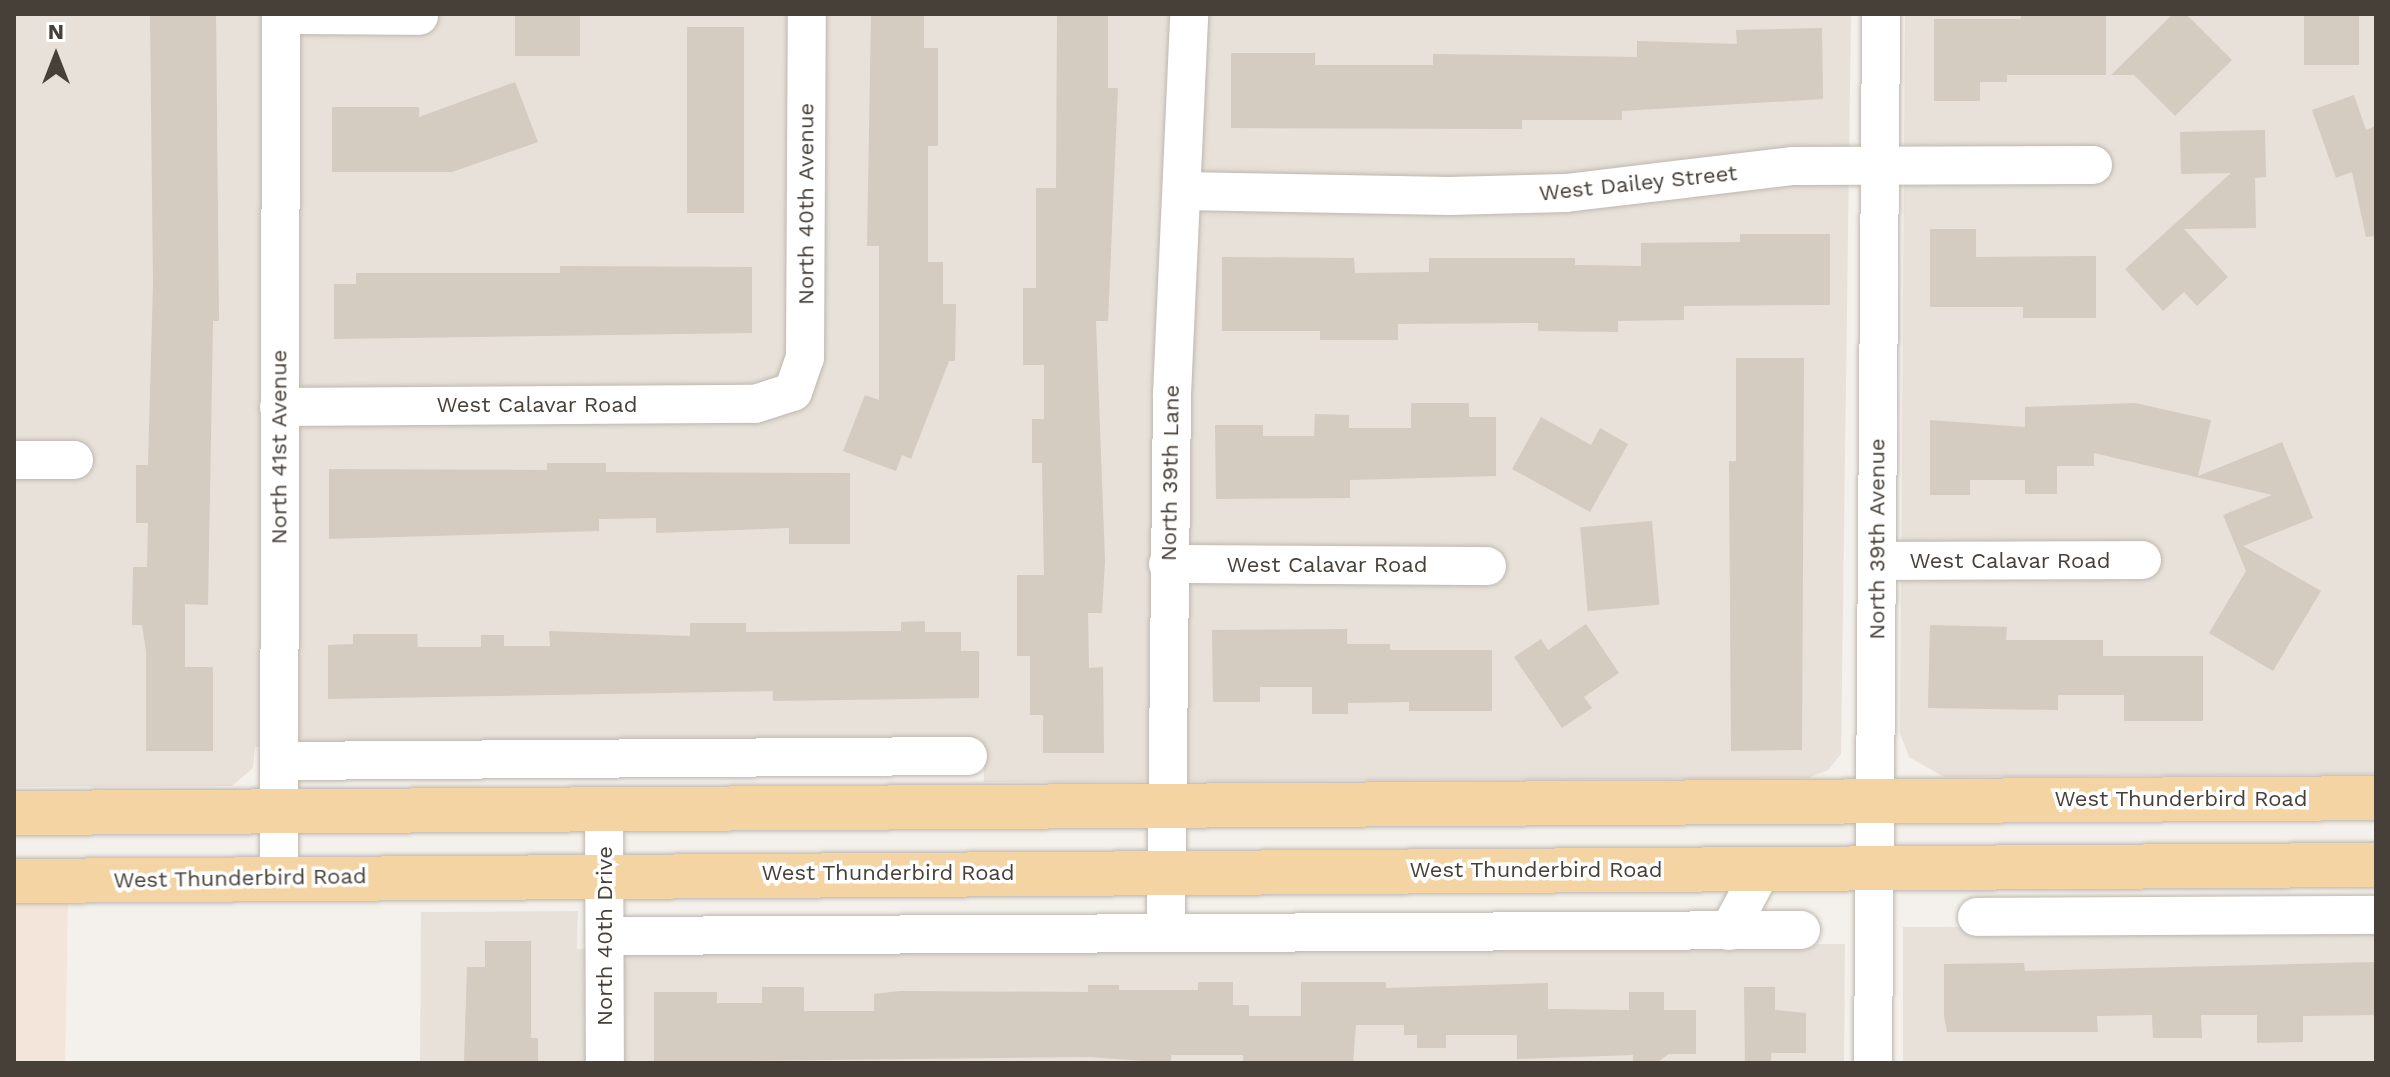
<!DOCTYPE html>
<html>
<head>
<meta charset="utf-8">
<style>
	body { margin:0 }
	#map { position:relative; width:2390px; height:1077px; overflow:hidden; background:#f4f0eb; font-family:"Work Sans",sans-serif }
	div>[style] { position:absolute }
	.residential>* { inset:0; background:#e7e1d9; transform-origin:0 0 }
	.commercial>* { inset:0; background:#f3e5d9; transform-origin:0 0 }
	.building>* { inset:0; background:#d4cbc1; transform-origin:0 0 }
	.roads { filter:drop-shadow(0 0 2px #beb7ae) drop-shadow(0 0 2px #beb7ae) }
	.minor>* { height:38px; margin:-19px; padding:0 19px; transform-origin:19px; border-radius:19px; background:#fff }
	.major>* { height:44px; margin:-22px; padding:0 22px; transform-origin:22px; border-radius:22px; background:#f4d4a3 }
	span { translate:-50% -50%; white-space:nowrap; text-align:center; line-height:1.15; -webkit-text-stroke:7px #fff; paint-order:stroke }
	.street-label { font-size:22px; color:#474039 }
	.frame { position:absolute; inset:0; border:16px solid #474039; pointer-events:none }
	.north { position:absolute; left:16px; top:16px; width:80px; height:80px; -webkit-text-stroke:6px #fff; paint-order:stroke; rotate:0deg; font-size:22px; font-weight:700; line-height:32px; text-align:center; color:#474039 }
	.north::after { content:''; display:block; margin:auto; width:28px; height:36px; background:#474039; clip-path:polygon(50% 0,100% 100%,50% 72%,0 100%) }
</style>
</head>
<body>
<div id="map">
	<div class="residential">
		<i style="clip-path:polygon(14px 14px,1851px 14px,1841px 754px,1828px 770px,1808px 778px,984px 782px,983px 745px,255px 747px,253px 768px,232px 786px,14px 787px)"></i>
		<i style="clip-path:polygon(1905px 14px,2376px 14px,2376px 774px,1944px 777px,1909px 757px,1900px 733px)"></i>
		<i style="clip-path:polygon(578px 911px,577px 949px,1845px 944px,1844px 1063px,420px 1063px,421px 912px)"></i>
		<i style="left:2376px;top:927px;width:136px;height:473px;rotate:90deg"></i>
	</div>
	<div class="commercial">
		<i style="left:68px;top:900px;width:163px;height:54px;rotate:91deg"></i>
	</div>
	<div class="building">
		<i style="clip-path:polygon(150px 14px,216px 14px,219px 321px,213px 321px,208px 605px,185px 604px,185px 667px,213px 667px,213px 751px,146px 751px,146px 651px,142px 625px,132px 625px,133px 567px,147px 567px,148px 523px,136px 523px,136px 465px,148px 465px,153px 284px)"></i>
		<i style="left:515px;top:14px;width:65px;height:42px"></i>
		<i style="clip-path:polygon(871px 14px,924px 14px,924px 48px,938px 48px,938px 146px,928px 146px,928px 262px,943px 262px,943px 304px,956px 304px,955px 361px,949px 361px,911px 459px,902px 455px,896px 471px,843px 451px,865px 395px,879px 400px,879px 246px,867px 246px)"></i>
		<i style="clip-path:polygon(1057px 14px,1108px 14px,1108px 88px,1118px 88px,1108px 321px,1096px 321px,1105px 561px,1102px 613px,1088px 613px,1089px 668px,1103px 667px,1104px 753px,1043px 753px,1043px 715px,1030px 715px,1030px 656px,1017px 656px,1017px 575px,1044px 575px,1042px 463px,1032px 463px,1032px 419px,1044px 419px,1044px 365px,1023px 365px,1023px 288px,1036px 288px,1036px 188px,1056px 188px)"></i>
		<i style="clip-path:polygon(2021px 14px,2106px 14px,2106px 75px,2007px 75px,2007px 82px,1980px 82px,1980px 101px,1934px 101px,1934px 19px,2021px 19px)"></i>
		<i style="clip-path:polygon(2173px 14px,2186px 14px,2232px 60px,2175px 116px,2134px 75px,2111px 75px)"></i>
		<i style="left:2304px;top:14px;width:55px;height:51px"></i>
		<i style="left:687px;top:27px;width:57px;height:186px"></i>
		<i style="clip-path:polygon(1822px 28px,1823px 99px,1622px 111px,1622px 120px,1522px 120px,1522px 129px,1231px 128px,1231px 53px,1315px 53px,1315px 65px,1433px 65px,1433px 54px,1637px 57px,1637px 41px,1737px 44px,1736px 30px)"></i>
		<i style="clip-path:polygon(515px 82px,538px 142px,452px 172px,332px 172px,332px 107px,419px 107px,419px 117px)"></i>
		<i style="clip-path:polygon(2354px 95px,2366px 130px,2376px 126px,2376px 236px,2366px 237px,2352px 172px,2336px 178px,2312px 110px)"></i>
		<i style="clip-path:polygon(2265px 130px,2266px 177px,2255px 178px,2256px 228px,2184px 229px,2228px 277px,2197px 306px,2184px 292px,2163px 311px,2125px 269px,2231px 173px,2181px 174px,2180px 132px)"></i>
		<i style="clip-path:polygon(1930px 229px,1976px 229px,1976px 257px,2096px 256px,2096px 318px,2023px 318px,2023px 307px,1930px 307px)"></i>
		<i style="clip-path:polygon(1740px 234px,1830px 234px,1830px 305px,1684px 306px,1684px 320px,1618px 321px,1618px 332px,1538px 331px,1538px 323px,1398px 324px,1398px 340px,1320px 340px,1320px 331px,1222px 331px,1222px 257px,1354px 258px,1355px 273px,1429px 272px,1429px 258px,1575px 258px,1575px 265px,1641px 266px,1641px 243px,1740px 242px)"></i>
		<i style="clip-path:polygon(560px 266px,752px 267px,752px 333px,334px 339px,334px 284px,356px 284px,356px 273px,560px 273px)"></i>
		<i style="clip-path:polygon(1736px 358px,1804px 358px,1802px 750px,1731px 751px,1729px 461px,1736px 461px)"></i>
		<i style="clip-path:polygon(1411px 403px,1469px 403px,1469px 417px,1496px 417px,1496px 476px,1350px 480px,1350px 498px,1216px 499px,1215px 425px,1263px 425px,1263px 436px,1314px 436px,1315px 414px,1349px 415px,1349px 428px,1411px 428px)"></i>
		<i style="clip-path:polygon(2135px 403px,2211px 420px,2198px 476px,2282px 442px,2313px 518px,2243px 546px,2321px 591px,2273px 671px,2209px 633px,2246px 571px,2223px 515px,2272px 495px,2094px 453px,2094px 466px,2057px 466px,2057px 494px,2025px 494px,2025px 480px,1970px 480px,1970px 495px,1930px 495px,1930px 420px,2025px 427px,2025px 407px)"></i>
		<i style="clip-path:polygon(1541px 417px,1591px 445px,1600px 428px,1628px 444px,1590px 512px,1512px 469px)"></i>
		<i style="clip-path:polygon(547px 463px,606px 463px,606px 472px,850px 473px,850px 544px,789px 544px,789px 528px,656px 533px,656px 518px,599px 519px,599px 531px,329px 539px,329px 469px,547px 470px)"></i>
		<i style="left:1652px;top:521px;width:84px;height:72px;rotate:85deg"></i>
		<i style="clip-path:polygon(925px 621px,925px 632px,961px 632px,961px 651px,979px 651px,979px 698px,773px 701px,773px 691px,328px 699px,328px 645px,353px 644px,353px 634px,417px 634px,418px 647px,481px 647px,481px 635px,504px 635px,504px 646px,550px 646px,549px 631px,690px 636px,690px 623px,746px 623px,746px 632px,901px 631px,901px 622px)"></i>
		<i style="clip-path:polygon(1586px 624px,1619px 673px,1584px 697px,1592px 708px,1562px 728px,1514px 657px,1541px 639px,1548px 650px)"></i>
		<i style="clip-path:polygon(1930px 625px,2007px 627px,2006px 640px,2103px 640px,2103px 656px,2203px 656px,2203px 721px,2124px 721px,2124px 695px,2058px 695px,2058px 710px,1928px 708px)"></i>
		<i style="clip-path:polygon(1347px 629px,1347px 644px,1390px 644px,1390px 650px,1492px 650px,1492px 711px,1409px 711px,1409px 702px,1348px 703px,1348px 714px,1312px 714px,1312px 687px,1260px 687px,1260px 702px,1213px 702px,1212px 630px)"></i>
		<i style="clip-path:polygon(485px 941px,531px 941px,531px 1038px,538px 1038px,538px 1063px,464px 1063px,467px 967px,485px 967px)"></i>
		<i style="clip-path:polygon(2376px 962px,2376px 1015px,2303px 1016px,2303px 1042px,2257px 1043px,2257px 1015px,2201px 1015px,2202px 1038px,2153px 1038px,2152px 1015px,2097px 1016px,2098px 1032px,1947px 1032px,1944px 1016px,1944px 964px,2024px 963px,2025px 971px)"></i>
		<i style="clip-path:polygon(1198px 982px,1233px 982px,1233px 1005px,1249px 1005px,1249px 1016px,1301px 1016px,1301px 982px,1386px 982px,1386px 988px,1548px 983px,1548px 1009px,1629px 1010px,1629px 992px,1664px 992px,1664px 1010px,1696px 1010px,1696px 1054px,1669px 1054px,1656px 1063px,1633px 1063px,1633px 1055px,1517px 1059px,1517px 1035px,1446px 1035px,1446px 1048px,1417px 1048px,1417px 1035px,1404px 1035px,1404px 1025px,1356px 1025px,1353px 1063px,1243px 1063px,1243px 1055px,1171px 1055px,1171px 1063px,1089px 1057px,654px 1062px,654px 992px,717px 992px,717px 1003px,762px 1003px,762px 987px,804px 987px,804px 1011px,874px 1011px,874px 994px,900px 991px,1088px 992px,1088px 985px,1119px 985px,1119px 990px,1198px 990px)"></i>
		<i style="clip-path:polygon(1744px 987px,1775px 987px,1775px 1010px,1806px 1013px,1806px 1053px,1771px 1053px,1771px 1063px,1745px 1063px)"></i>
	</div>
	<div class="roads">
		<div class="minor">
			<i style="left:281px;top:15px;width:138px;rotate:0.4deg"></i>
			<i style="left:1183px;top:191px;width:266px;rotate:1.1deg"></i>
			<i style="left:1449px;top:196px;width:117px;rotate:-1.5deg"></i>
			<i style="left:1566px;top:193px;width:229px;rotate:-6.8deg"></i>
			<i style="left:1793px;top:166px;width:300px;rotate:-0.2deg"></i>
			<i style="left:279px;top:407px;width:476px;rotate:-0.4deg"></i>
			<i style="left:755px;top:404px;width:40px;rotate:-18deg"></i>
			<i style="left:793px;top:392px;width:36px;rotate:-71deg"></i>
			<i style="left:805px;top:358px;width:344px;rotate:-89.7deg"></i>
			<i style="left:14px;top:460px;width:60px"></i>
			<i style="left:1877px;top:561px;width:265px;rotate:-0.2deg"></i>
			<i style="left:1168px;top:564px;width:319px;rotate:0.4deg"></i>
			<i style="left:279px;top:761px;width:689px;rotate:-0.42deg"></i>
			<i style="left:604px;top:808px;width:255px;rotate:89.8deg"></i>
			<i style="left:279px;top:878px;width:864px;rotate:-89.87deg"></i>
			<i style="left:1977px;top:917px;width:399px;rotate:-0.3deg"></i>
			<i style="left:1729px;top:931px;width:70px;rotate:-62deg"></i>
			<i style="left:1166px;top:933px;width:539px;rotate:-89.36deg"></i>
			<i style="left:1172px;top:394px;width:380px;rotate:-87.4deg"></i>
			<i style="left:605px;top:936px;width:1196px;rotate:-0.29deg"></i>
			<i style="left:1873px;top:1063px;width:1049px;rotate:-89.56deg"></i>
		</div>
		<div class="major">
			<i style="left:14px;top:813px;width:2362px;rotate:-0.36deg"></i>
			<i style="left:14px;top:881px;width:2362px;rotate:-0.39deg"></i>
		</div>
	</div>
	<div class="street-label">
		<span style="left:1638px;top:183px;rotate:-6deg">West Dailey Street</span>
		<span style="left:806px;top:204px;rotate:-90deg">North 40th Avenue</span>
		<span style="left:537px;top:405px">West Calavar Road</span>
		<span style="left:279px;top:447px;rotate:-90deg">North 41st Avenue</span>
		<span style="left:1170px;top:473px;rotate:-89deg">North 39th Lane</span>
		<span style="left:1877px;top:539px;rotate:-90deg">North 39th Avenue</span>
		<span style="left:2010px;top:561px">West Calavar Road</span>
		<span style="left:1327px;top:565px">West Calavar Road</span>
		<span style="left:2181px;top:799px">West Thunderbird Road</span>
		<span style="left:1536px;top:870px">West Thunderbird Road</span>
		<span style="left:888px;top:873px">West Thunderbird Road</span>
		<span style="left:240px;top:878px;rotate:-1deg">West Thunderbird Road</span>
		<span style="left:605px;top:936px;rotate:-90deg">North 40th Drive</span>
	</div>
	<div class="frame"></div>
	<div class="north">N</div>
</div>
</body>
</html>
